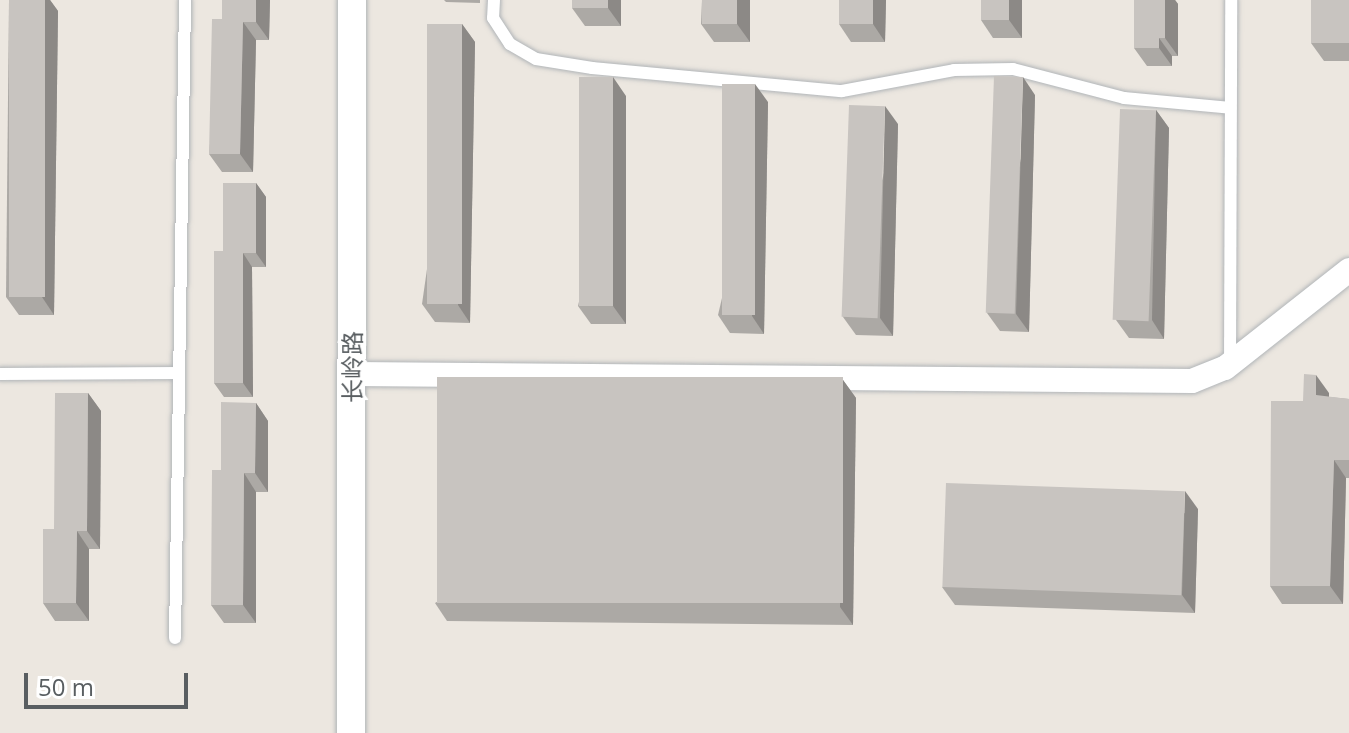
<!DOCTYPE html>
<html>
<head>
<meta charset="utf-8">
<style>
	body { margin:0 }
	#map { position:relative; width:1349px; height:733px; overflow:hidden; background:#ece7e0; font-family:"Open Sans","Noto Sans SC",sans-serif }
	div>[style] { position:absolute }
	.roads { filter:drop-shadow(0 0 2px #b1b5b8) drop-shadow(0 0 2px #b1b5b8) }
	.service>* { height:12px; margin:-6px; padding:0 6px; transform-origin:6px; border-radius:6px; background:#fff }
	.minor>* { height:24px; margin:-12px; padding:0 12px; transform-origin:12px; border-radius:12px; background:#fff }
	.tertiary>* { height:28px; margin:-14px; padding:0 14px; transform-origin:14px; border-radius:14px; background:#fff }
	.wall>* { inset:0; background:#aca9a5 }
	.shaded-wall>* { inset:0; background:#8c8986 }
	.building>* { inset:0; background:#c8c4c0; transform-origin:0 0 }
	span { translate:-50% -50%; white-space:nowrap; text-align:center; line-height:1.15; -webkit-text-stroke:6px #fff; paint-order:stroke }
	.street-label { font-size:24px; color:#595e61 }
	.scale { position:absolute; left:24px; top:673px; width:164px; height:36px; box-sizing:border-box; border:4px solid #595e61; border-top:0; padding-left:10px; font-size:24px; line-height:28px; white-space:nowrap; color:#595e61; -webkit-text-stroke:6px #fff; paint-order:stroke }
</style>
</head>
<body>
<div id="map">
	<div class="roads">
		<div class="service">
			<i style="left:494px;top:0;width:18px;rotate:93deg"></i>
			<i style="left:493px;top:18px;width:31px;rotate:57deg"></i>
			<i style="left:510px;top:44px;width:30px;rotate:30deg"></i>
			<i style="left:536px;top:59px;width:57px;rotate:9.1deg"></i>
			<i style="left:592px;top:68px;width:251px;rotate:5.3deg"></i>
			<i style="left:842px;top:91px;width:114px;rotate:-10.6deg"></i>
			<i style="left:954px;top:70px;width:59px;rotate:-1deg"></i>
			<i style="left:1013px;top:69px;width:115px;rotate:14.6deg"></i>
			<i style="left:1124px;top:98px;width:107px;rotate:5.3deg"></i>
			<i style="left:1230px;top:364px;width:364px;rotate:-89.8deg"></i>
			<i style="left:0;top:374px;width:179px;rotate:-0.3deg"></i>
			<i style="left:175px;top:638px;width:638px;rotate:-89.1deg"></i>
		</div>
		<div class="minor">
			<i style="left:352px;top:374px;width:840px;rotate:0.48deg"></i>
			<i style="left:1192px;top:381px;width:35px;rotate:-22deg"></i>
			<i style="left:1225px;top:368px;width:158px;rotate:-38.3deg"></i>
		</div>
		<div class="tertiary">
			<i style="left:351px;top:733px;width:733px;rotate:-89.92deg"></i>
		</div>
	</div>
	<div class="wall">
		<i style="clip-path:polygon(9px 0,50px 0,58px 11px,54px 315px,19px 315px,6px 297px)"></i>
		<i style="clip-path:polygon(222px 0,270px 0,269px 40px,256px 40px,253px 172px,222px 172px,209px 154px,222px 19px)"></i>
		<i style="clip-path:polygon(444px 0,480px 0,480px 3px,446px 2px)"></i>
		<i style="clip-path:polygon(621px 0,621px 26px,585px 26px,572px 8px)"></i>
		<i style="clip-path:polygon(702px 0,750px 0,750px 42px,714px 42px,701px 24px)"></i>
		<i style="clip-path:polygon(839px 0,886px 0,885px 42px,851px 42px,839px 24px)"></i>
		<i style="clip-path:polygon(1022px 0,1022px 38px,993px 38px,981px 20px)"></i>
		<i style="clip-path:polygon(1134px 0,1175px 0,1178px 4px,1178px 56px,1172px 56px,1172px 66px,1147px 66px,1134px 48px)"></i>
		<i style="clip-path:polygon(1349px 0,1349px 61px,1324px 61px,1311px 43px)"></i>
		<i style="clip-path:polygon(462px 24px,475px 42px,470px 323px,435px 322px,422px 304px)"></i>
		<i style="clip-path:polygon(1035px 95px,1029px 332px,1000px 331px,987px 313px)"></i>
		<i style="clip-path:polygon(626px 96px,626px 324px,591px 324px,578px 306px)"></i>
		<i style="clip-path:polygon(768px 102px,764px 334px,730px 333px,718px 315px)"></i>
		<i style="clip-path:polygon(1156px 110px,1169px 128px,1164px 339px,1129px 338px,1116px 320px)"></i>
		<i style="clip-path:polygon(898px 124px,893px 336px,856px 335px,843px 317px)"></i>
		<i style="clip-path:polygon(256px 183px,266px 197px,266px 267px,252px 267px,253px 397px,224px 397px,214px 383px,223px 251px)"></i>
		<i style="clip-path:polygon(843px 380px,856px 398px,853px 625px,447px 621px,435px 603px)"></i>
		<i style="clip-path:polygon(88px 393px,101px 411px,100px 549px,89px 549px,89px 621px,55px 621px,43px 603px,54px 529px)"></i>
		<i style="clip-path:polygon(1329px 393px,1329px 397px,1349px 399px,1349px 478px,1346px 478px,1343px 604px,1282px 604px,1270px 586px,1303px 401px)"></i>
		<i style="clip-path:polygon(256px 403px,268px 421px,268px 492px,256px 492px,256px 623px,224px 623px,211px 605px)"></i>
		<i style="clip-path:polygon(1198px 509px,1195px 613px,955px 605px,942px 587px)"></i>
	</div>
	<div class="shaded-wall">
		<i style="clip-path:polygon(45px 0,50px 0,58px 11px,54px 315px,42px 297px)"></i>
		<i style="clip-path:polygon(256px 0,270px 0,269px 40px,256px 22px)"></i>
		<i style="clip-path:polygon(608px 0,621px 0,621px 26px,608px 8px)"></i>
		<i style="clip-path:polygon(737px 0,750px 0,750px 42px,737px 24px)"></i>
		<i style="clip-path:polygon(873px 0,886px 0,885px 42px,873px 24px)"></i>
		<i style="clip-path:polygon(1009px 0,1022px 0,1022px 38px,1009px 20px)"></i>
		<i style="clip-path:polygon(1165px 0,1175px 0,1178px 4px,1178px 56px,1165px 38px)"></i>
		<i style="clip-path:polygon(243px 22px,256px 40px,253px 172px,240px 154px)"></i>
		<i style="clip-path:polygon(462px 24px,475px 42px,470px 323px,458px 305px)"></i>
		<i style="clip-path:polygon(1159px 38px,1172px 56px,1172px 66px,1159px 48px)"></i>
		<i style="clip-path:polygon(613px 77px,626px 96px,626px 324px,613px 306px)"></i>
		<i style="clip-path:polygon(1023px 77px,1035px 95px,1029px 332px,1016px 314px)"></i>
		<i style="clip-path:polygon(755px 84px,768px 102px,764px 334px,752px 316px)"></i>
		<i style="clip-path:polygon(885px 106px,898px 124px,893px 336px,880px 318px)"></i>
		<i style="clip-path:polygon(1156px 110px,1169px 128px,1164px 339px,1152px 320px)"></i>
		<i style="clip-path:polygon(256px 183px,266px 197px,266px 267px,256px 253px)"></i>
		<i style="clip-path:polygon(243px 253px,252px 267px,253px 397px,243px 383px)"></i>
		<i style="clip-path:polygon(1316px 375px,1329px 393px,1329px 413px,1316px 395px)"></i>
		<i style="clip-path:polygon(843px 380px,856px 398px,853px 625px,840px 607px)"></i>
		<i style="clip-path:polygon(88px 393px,101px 411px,100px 549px,87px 531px)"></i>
		<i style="clip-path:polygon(256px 403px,268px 421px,268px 492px,255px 473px)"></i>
		<i style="clip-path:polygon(1334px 460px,1346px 478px,1343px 604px,1330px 586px)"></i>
		<i style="clip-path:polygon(244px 473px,256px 492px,256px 623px,243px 605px)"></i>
		<i style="clip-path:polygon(1185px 491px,1198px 509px,1195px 613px,1182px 595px)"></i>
		<i style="clip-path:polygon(77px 531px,89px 549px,89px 621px,76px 603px)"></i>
	</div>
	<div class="building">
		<i style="left:9px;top:0;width:36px;height:297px"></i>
		<i style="clip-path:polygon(222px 0,256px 0,256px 22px,243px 22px,240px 154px,209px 154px,212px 19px,222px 19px)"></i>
		<i style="left:572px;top:0;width:36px;height:8px"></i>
		<i style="left:702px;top:0;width:35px;height:24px"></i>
		<i style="left:839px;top:0;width:34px;height:24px"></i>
		<i style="left:981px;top:0;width:28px;height:20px"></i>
		<i style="clip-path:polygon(1134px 0,1165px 0,1165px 38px,1159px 38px,1159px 48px,1134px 48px)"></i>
		<i style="left:1311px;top:0;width:38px;height:43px"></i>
		<i style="left:427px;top:24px;width:35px;height:280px"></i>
		<i style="left:994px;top:76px;width:29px;height:237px;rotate:2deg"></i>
		<i style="left:579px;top:77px;width:34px;height:229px"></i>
		<i style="left:722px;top:84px;width:33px;height:231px"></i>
		<i style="left:849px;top:105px;width:36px;height:212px;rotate:2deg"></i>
		<i style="left:1120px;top:109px;width:36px;height:211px;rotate:2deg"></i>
		<i style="clip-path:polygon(223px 183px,256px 183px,256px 253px,243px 253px,243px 383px,214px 383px,214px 251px,223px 251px)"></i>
		<i style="clip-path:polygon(1304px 374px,1316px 375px,1316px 395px,1349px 399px,1349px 460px,1334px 460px,1330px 586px,1270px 586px,1271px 401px,1303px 401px)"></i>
		<i style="left:437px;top:377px;width:406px;height:226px"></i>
		<i style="clip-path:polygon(55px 393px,88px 393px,87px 531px,77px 531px,76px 603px,43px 603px,43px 529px,54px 529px)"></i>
		<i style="clip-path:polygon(221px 402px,256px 403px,255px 473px,244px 473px,243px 605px,211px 605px,212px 470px,221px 470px)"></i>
		<i style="left:946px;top:483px;width:239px;height:104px;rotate:2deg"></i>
	</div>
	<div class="street-label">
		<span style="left:352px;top:367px;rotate:-90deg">长岭路</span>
	</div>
	<div class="scale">50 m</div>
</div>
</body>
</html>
